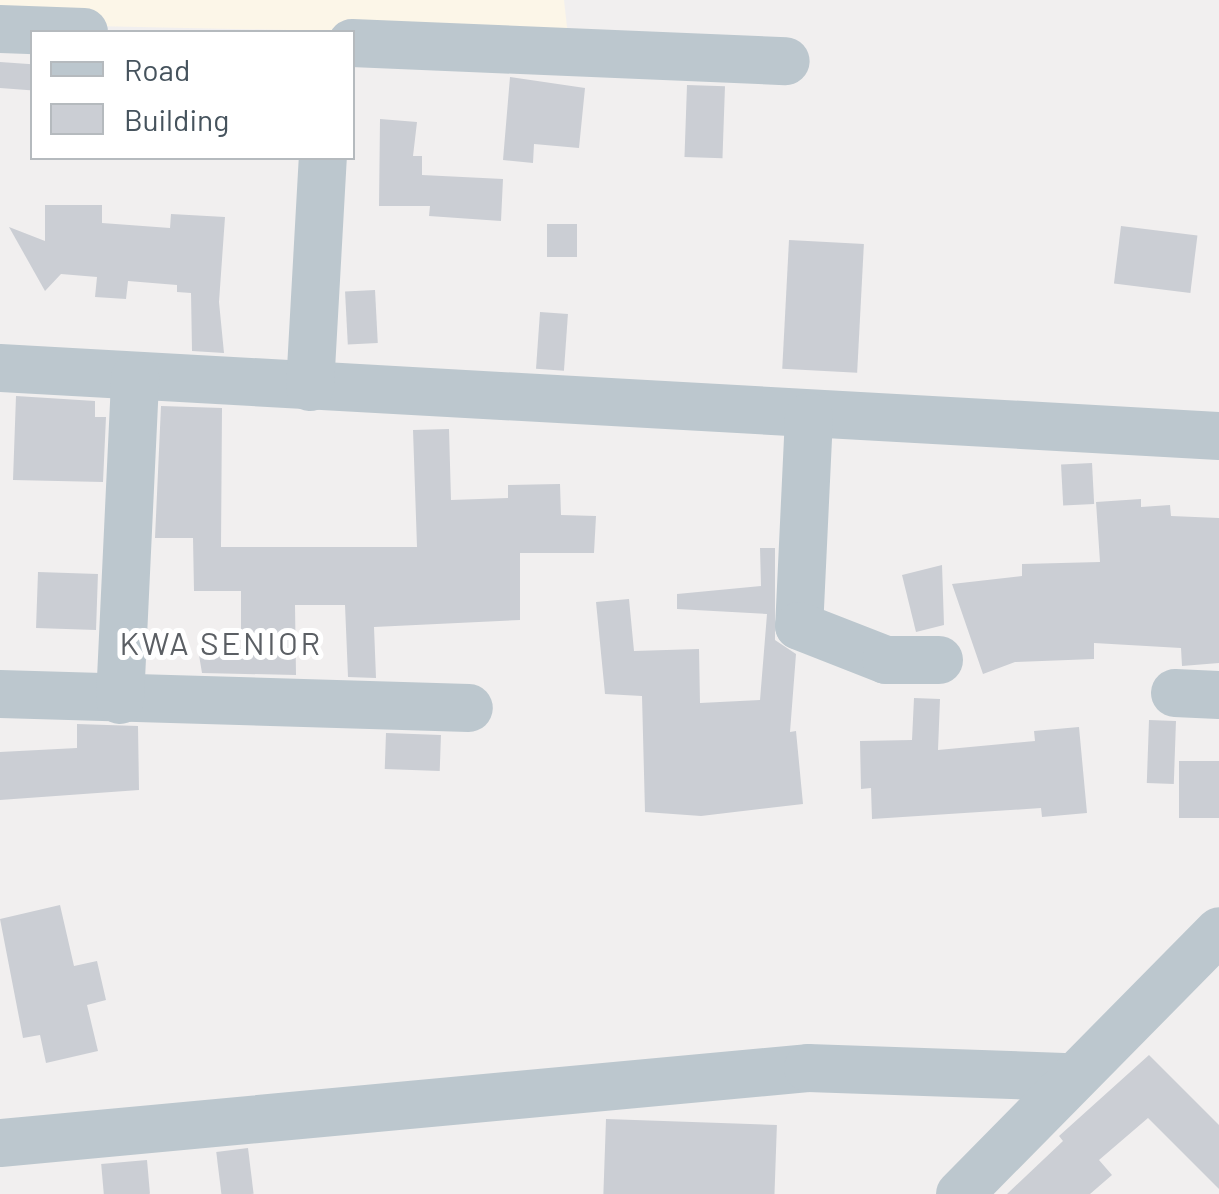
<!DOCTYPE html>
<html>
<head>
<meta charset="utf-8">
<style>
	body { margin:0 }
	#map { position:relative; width:1219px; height:1194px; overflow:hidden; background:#f1efef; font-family:Barlow,sans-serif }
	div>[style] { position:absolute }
	.commercial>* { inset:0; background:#fcf6e8 }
	.building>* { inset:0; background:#cbced4; transform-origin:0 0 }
	.minor>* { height:48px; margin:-24px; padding:0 24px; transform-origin:24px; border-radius:24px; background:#bcc7ce }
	span { translate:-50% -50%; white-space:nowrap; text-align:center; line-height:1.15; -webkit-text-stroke:10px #fff; paint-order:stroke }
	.quarter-label { font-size:32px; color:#5b5f64; letter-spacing:2.5px }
	.legend { position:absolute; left:30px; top:30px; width:325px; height:130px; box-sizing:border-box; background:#fff; border:2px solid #b5babe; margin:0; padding:12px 18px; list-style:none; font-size:30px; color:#46535d }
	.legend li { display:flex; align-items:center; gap:20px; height:50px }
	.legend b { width:50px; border:2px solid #b5babe }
</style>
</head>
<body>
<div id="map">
	<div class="commercial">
		<i style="clip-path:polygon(0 0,564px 0,568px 36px,0 24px)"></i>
	</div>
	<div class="building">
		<i style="left:0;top:62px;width:32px;height:26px;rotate:4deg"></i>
		<i style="clip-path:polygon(510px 77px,585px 88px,579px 148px,534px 144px,533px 163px,503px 160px)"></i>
		<i style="left:687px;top:85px;width:38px;height:72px;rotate:2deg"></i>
		<i style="clip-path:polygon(380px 119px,417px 122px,413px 156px,422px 156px,422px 175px,503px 179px,501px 221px,429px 216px,430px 206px,379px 206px)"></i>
		<i style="clip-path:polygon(45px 205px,102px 205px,102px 223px,170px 228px,171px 214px,225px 217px,219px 302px,224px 353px,192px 351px,191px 293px,177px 292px,177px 285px,128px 281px,126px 299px,95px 297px,97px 277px,61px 274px,45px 291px,9px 227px,45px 241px)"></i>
		<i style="left:547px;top:224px;width:30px;height:33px"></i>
		<i style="left:1121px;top:226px;width:77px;height:58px;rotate:7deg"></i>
		<i style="left:789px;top:240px;width:75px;height:129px;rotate:3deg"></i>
		<i style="left:375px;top:290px;width:53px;height:30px;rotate:87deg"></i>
		<i style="left:540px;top:312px;width:28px;height:57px;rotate:4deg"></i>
		<i style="clip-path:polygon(16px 396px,95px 401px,95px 417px,106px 417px,103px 482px,13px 480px)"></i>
		<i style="clip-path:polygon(161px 406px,222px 408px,221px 547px,417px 547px,413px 430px,449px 429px,451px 500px,508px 498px,508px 485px,560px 484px,561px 515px,596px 516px,594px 553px,520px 553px,520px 620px,374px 627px,376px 678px,348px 677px,345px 605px,295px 605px,296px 675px,202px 673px,199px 655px,241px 648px,241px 591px,194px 591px,193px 538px,155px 538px)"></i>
		<i style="left:1092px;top:463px;width:41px;height:31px;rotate:87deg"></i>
		<i style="clip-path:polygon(1141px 499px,1141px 507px,1170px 505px,1171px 516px,1219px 518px,1219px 663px,1182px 666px,1181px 648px,1094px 643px,1094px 659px,1015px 662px,983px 674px,952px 584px,1022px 576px,1022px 564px,1100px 562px,1096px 502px)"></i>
		<i style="clip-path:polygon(760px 548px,775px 548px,775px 640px,796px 654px,790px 732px,796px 731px,803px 804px,701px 816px,645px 812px,642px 696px,605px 694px,596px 602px,629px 599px,634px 651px,699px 649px,700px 703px,760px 700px,767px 614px,677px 609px,677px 594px,761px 586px)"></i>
		<i style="clip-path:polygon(942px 565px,944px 625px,916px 632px,902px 575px)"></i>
		<i style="left:38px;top:572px;width:60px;height:56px;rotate:2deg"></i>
		<i style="clip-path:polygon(914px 698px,940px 699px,938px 750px,1035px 741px,1034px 731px,1079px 727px,1087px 813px,1042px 817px,1041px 808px,872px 819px,871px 788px,861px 789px,860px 741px,912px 740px)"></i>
		<i style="left:1149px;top:720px;width:27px;height:63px;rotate:2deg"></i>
		<i style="clip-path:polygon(77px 724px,138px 726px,139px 790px,0 800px,0 752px,77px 748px)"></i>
		<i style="left:386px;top:733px;width:55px;height:36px;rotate:2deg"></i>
		<i style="left:1219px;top:761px;width:57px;height:40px;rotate:90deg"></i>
		<i style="clip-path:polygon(60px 905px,74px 966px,97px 961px,106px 1000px,87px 1005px,98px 1051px,46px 1063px,40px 1035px,23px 1038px,0 919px)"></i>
		<i style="clip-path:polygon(1149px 1055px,1219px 1125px,1219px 1189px,1148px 1118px,1099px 1160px,1112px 1175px,1090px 1194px,1007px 1194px,1063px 1141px,1059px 1136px)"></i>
		<i style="left:606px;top:1119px;width:171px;height:75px;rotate:2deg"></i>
		<i style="left:248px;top:1148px;width:46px;height:32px;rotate:83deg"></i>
		<i style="left:147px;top:1160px;width:34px;height:46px;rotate:85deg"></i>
	</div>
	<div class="minor">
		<i style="left:0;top:29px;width:84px;rotate:2deg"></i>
		<i style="left:352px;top:43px;width:434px;rotate:2.4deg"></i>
		<i style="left:0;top:368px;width:1221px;rotate:3.19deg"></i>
		<i style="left:310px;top:387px;width:229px;rotate:-86.8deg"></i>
		<i style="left:809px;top:417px;width:209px;rotate:92.7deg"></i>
		<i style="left:799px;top:626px;width:93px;rotate:21.3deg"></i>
		<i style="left:886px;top:660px;width:53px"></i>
		<i style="left:1175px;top:693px;width:44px;rotate:2.6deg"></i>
		<i style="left:0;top:694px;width:469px;rotate:1.7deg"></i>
		<i style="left:120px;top:700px;width:323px;rotate:-87.3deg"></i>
		<i style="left:0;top:1143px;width:811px;rotate:-5.3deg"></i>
		<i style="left:808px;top:1068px;width:263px;rotate:2deg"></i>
		<i style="left:960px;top:1194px;width:369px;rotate:-45.4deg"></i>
	</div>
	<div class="quarter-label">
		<span style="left:221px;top:642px">KWA SENIOR</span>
	</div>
	<ul class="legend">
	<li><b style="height:12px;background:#bcc7ce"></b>Road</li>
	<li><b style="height:28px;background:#cbced4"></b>Building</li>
	</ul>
</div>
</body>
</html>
